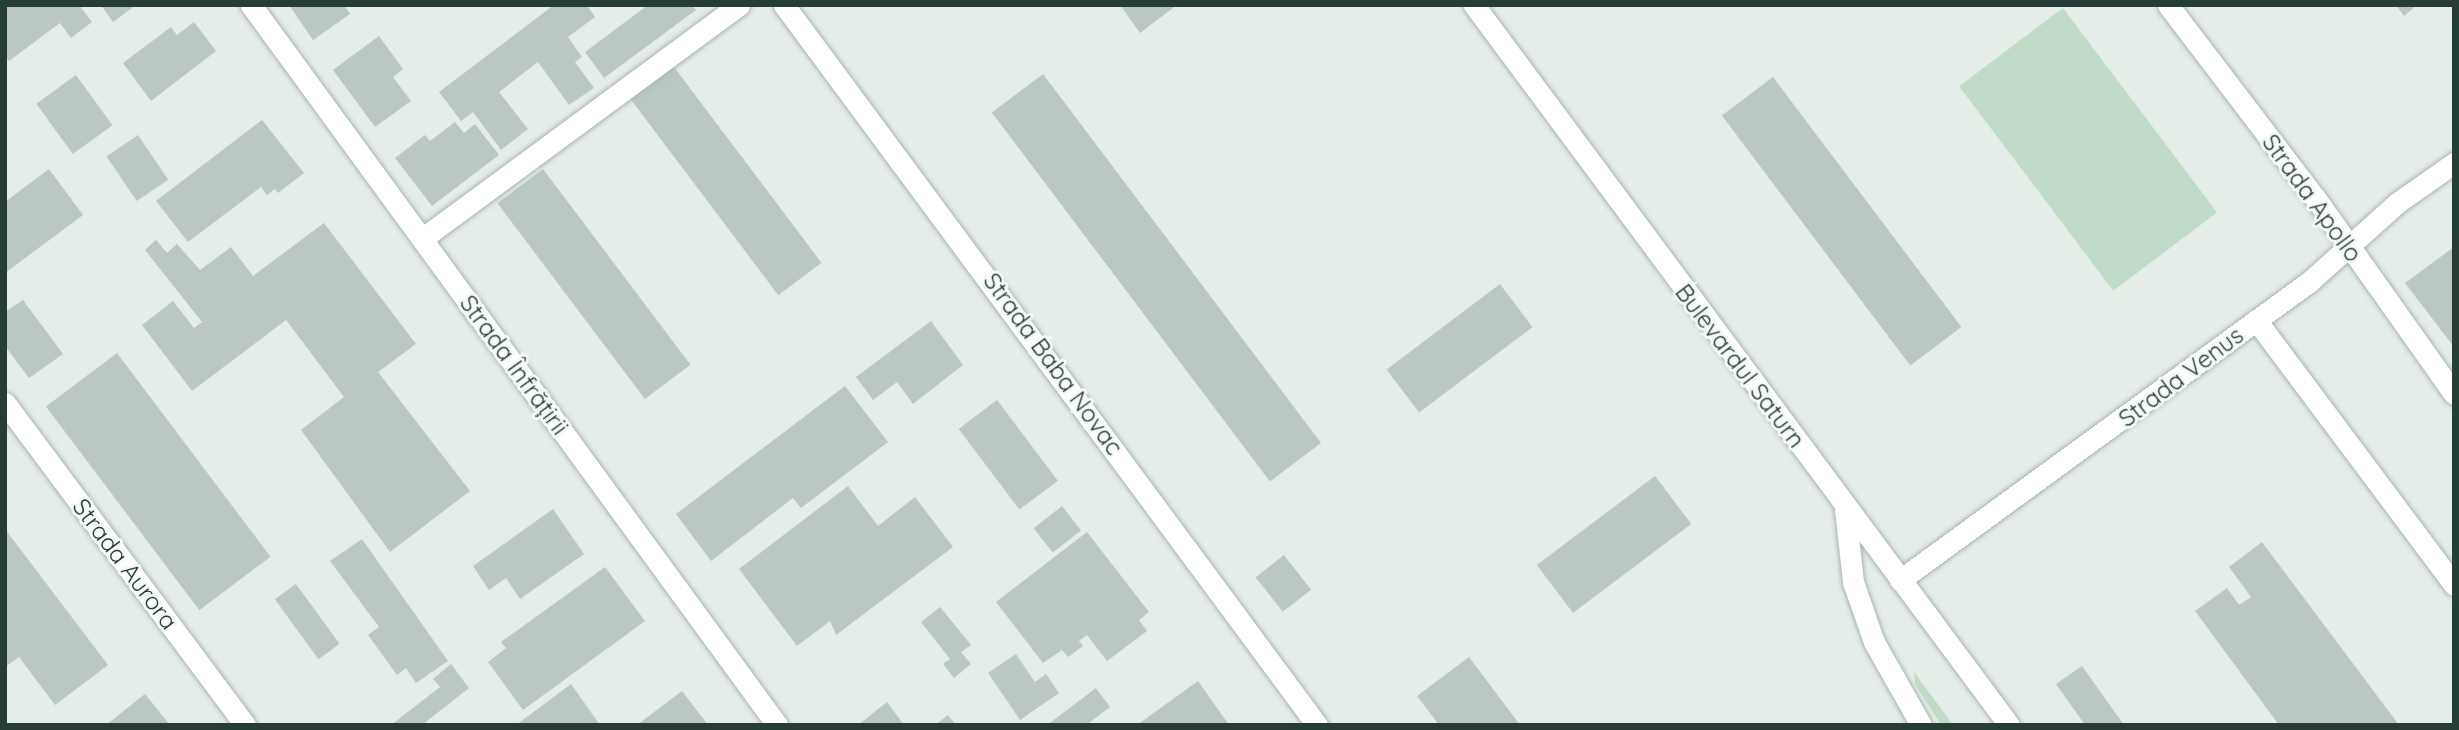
<!DOCTYPE html>
<html>
<head>
<meta charset="utf-8">
<style>
	body { margin:0 }
	#map { position:relative; width:2459px; height:730px; overflow:hidden; background:#e5ede9; font-family:Quicksand,sans-serif }
	div>[style] { position:absolute }
	.green>* { inset:0; background:#c0dbc8; transform-origin:0 0 }
	.building>* { inset:0; background:#bac7c2; transform-origin:0 0 }
	.roads { filter:drop-shadow(0 0 2px #a8b5b0) drop-shadow(0 0 2px #a8b5b0) }
	.lane>* { height:21px; margin:-10.5px; padding:0 10.5px; transform-origin:10.5px; border-radius:10.5px; background:#fff }
	.street>* { height:21px; margin:-10.5px; padding:0 10.5px; transform-origin:10.5px; border-radius:10.5px; background:#fff }
	.secondary>* { height:21px; margin:-10.5px; padding:0 10.5px; transform-origin:10.5px; border-radius:10.5px; background:#fff }
	span { translate:-50% -50%; white-space:nowrap; text-align:center; line-height:1.15; -webkit-text-stroke:6px #f5f9f7; paint-order:stroke }
	.street-label { font-size:24px; color:#263d37 }
	.frame { position:absolute; inset:0; border:7px solid #263d37; pointer-events:none }
</style>
</head>
<body>
<div id="map">
	<div class="green">
		<i style="left:2063px;top:8px;width:256px;height:130px;rotate:53deg"></i>
		<i style="clip-path:polygon(1914px 672px,1953px 725px,1941px 725px,1915px 684px)"></i>
	</div>
	<div class="building">
		<i style="clip-path:polygon(5px 5px,79px 5px,92px 22px,71px 38px,60px 23px,9px 61px,5px 56px)"></i>
		<i style="clip-path:polygon(101px 5px,136px 5px,113px 22px)"></i>
		<i style="clip-path:polygon(289px 5px,344px 5px,350px 14px,313px 40px)"></i>
		<i style="clip-path:polygon(554px 5px,587px 5px,595px 17px,568px 37px,582px 57px,575px 62px,594px 88px,569px 105px,538px 62px,499px 92px,528px 129px,501px 150px,473px 112px,461px 121px,439px 92px)"></i>
		<i style="clip-path:polygon(648px 5px,692px 5px,696px 10px,604px 78px,585px 52px)"></i>
		<i style="clip-path:polygon(1120px 5px,1177px 5px,1140px 33px)"></i>
		<i style="clip-path:polygon(2396px 5px,2417px 5px,2404px 16px)"></i>
		<i style="clip-path:polygon(194px 22px,216px 51px,151px 101px,123px 63px,171px 27px,177px 35px)"></i>
		<i style="clip-path:polygon(379px 36px,403px 69px,393px 77px,411px 101px,375px 127px,333px 70px)"></i>
		<i style="left:674px;top:67px;width:245px;height:54px;rotate:53deg"></i>
		<i style="left:1043px;top:74px;width:462px;height:64px;rotate:53deg"></i>
		<i style="left:76px;top:75px;width:62px;height:49px;rotate:54deg"></i>
		<i style="left:1773px;top:77px;width:313px;height:64px;rotate:53deg"></i>
		<i style="clip-path:polygon(262px 120px,304px 173px,278px 193px,275px 189px,267px 195px,261px 187px,188px 242px,156px 201px)"></i>
		<i style="clip-path:polygon(455px 122px,464px 133px,475px 124px,499px 155px,432px 206px,395px 158px,425px 135px,430px 141px)"></i>
		<i style="left:138px;top:135px;width:54px;height:38px;rotate:56deg"></i>
		<i style="clip-path:polygon(49px 169px,83px 215px,5px 273px,5px 202px)"></i>
		<i style="left:543px;top:169px;width:245px;height:57px;rotate:53deg"></i>
		<i style="clip-path:polygon(324px 223px,416px 344px,378px 372px,470px 491px,390px 552px,301px 430px,344px 397px,286px 320px,192px 391px,142px 325px,173px 301px,194px 328px,202px 322px,145px 250px,156px 240px,167px 253px,177px 244px,200px 270px,231px 247px,253px 276px)"></i>
		<i style="clip-path:polygon(2454px 247px,2454px 347px,2405px 283px)"></i>
		<i style="left:1500px;top:284px;width:54px;height:142px;rotate:53deg"></i>
		<i style="clip-path:polygon(23px 300px,63px 354px,29px 378px,5px 346px,5px 312px)"></i>
		<i style="clip-path:polygon(931px 321px,963px 365px,913px 404px,897px 382px,873px 400px,856px 377px)"></i>
		<i style="left:117px;top:353px;width:255px;height:89px;rotate:53deg"></i>
		<i style="clip-path:polygon(845px 386px,888px 442px,801px 508px,793px 498px,711px 561px,676px 514px)"></i>
		<i style="left:997px;top:400px;width:101px;height:48px;rotate:53deg"></i>
		<i style="left:1655px;top:476px;width:60px;height:148px;rotate:53deg"></i>
		<i style="clip-path:polygon(848px 486px,878px 526px,915px 497px,953px 547px,836px 635px,830px 621px,797px 646px,739px 569px)"></i>
		<i style="left:1062px;top:506px;width:31px;height:36px;rotate:52deg"></i>
		<i style="clip-path:polygon(553px 509px,584px 554px,520px 599px,506px 578px,489px 590px,473px 566px)"></i>
		<i style="clip-path:polygon(5px 529px,108px 665px,55px 705px,19px 657px,5px 667px)"></i>
		<i style="clip-path:polygon(1087px 532px,1149px 612px,1139px 620px,1147px 631px,1107px 661px,1087px 635px,1079px 641px,1083px 646px,1068px 657px,1062px 650px,1043px 663px,996px 602px)"></i>
		<i style="clip-path:polygon(362px 539px,448px 661px,416px 683px,406px 668px,397px 675px,368px 635px,379px 627px,330px 561px)"></i>
		<i style="clip-path:polygon(2262px 542px,2399px 725px,2279px 725px,2195px 611px,2227px 588px,2239px 605px,2251px 597px,2229px 567px)"></i>
		<i style="left:1284px;top:555px;width:44px;height:36px;rotate:52deg"></i>
		<i style="clip-path:polygon(605px 567px,645px 621px,523px 710px,488px 662px,506px 648px,501px 642px)"></i>
		<i style="left:296px;top:584px;width:74px;height:26px;rotate:54deg"></i>
		<i style="clip-path:polygon(940px 607px,971px 645px,961px 652px,971px 664px,954px 678px,943px 664px,950px 659px,921px 622px)"></i>
		<i style="clip-path:polygon(1016px 654px,1035px 682px,1046px 674px,1059px 693px,1020px 720px,988px 673px)"></i>
		<i style="clip-path:polygon(1469px 657px,1520px 725px,1439px 725px,1417px 696px)"></i>
		<i style="clip-path:polygon(451px 664px,469px 688px,422px 725px,391px 725px,440px 687px,433px 679px)"></i>
		<i style="clip-path:polygon(2082px 666px,2114px 711px,2124px 725px,2085px 725px,2056px 684px)"></i>
		<i style="clip-path:polygon(1198px 681px,1229px 725px,1137px 725px)"></i>
		<i style="clip-path:polygon(571px 684px,600px 725px,516px 725px)"></i>
		<i style="clip-path:polygon(1096px 688px,1110px 707px,1086px 725px,1047px 725px)"></i>
		<i style="clip-path:polygon(682px 691px,708px 725px,637px 725px)"></i>
		<i style="clip-path:polygon(145px 694px,170px 725px,106px 725px)"></i>
		<i style="clip-path:polygon(887px 702px,904px 725px,858px 725px)"></i>
		<i style="clip-path:polygon(948px 715px,956px 725px,935px 725px)"></i>
	</div>
	<div class="roads">
		<div class="lane">
			<i style="left:423px;top:238px;width:393px;rotate:-36.4deg"></i>
			<i style="left:2256px;top:320px;width:331px;rotate:53.2deg"></i>
		</div>
		<div class="street">
			<i style="left:251px;top:5px;width:892px;rotate:53.85deg"></i>
			<i style="left:784px;top:5px;width:896px;rotate:53.49deg"></i>
			<i style="left:2168px;top:5px;width:244px;rotate:52.7deg"></i>
			<i style="left:2316px;top:199px;width:239px;rotate:54.7deg"></i>
			<i style="left:5px;top:403px;width:402px;rotate:53.3deg"></i>
			<i style="left:1900px;top:580px;width:506px;rotate:-36.08deg"></i>
			<i style="left:2309px;top:282px;width:118px;rotate:-41.9deg"></i>
			<i style="left:2397px;top:203px;width:70px;rotate:-35.1deg"></i>
		</div>
		<div class="secondary">
			<i style="left:1474px;top:5px;width:897px;rotate:53.39deg"></i>
			<i style="left:1845px;top:509px;width:73px;rotate:83.7deg"></i>
			<i style="left:1853px;top:582px;width:64px;rotate:70.7deg"></i>
			<i style="left:1874px;top:642px;width:95px;rotate:60.5deg"></i>
		</div>
	</div>
	<div class="street-label">
		<span style="left:2312px;top:198px;rotate:54deg">Strada Apollo</span>
		<span style="left:1053px;top:364px;rotate:54deg">Strada Baba Novac</span>
		<span style="left:514px;top:365px;rotate:54deg">Strada Înfrățirii</span>
		<span style="left:1740px;top:366px;rotate:53deg">Bulevardul Saturn</span>
		<span style="left:2181px;top:377px;rotate:-37deg">Strada Venus</span>
		<span style="left:125px;top:564px;rotate:53deg">Strada Aurora</span>
	</div>
	<div class="frame"></div>
</div>
</body>
</html>
